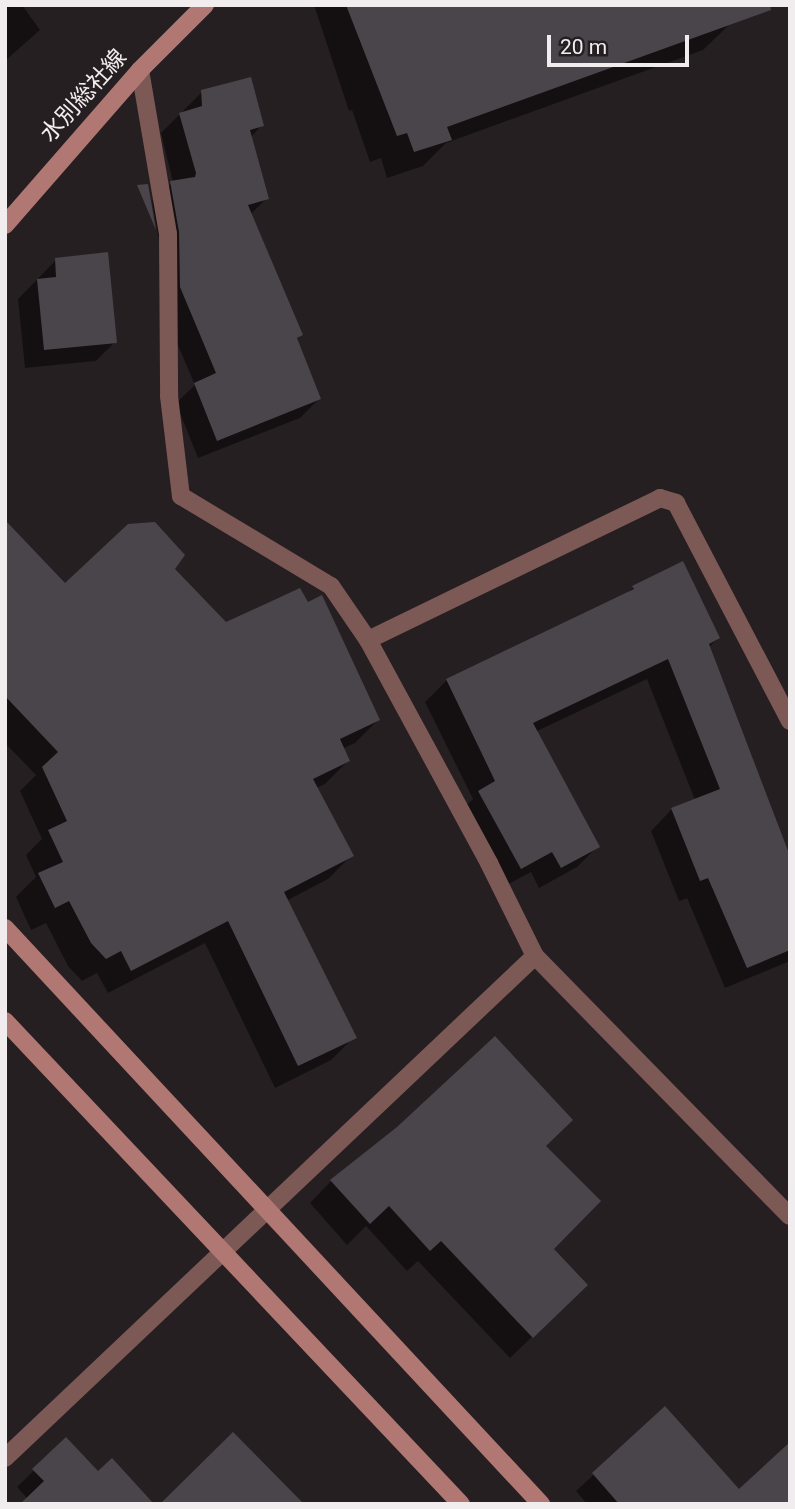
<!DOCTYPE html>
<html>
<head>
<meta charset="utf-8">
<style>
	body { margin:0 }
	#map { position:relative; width:795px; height:1509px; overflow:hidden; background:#261f22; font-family:Roboto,"Noto Sans JP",sans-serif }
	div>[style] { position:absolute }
	.shadow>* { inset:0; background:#0007 }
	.building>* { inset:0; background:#4a454b }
	.street>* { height:18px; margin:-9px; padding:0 9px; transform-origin:9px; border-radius:9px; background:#7d5956 }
	.secondary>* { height:18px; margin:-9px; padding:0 9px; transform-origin:9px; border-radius:9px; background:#b17873 }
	span { translate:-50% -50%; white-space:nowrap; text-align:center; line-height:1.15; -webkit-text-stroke:5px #261f22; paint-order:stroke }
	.street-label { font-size:23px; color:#f1ecee }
	.frame { position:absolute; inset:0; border:7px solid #f1ecee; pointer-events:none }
	.scale { position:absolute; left:547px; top:35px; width:142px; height:32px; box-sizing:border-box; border:4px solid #f1ecee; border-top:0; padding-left:9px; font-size:21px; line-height:24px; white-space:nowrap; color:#f1ecee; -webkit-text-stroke:5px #261f22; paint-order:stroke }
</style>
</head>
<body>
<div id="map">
	<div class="shadow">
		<i style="clip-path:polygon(5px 5px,22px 5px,40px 30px,5px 61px)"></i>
		<i style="clip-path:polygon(314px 5px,723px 5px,730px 24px,703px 50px,446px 143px,423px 166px,387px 178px,381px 158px,370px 162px,352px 110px,349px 111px)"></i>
		<i style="clip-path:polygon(202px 92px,262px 125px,251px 137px,267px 198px,250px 215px,301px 335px,296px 340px,319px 399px,300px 418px,198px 458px,176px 403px,195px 385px,161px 306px,161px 252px,152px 201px,173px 182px,161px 133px)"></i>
		<i style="clip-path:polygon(56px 260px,115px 342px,96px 361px,25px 368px,18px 299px)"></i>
		<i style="clip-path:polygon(5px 523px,65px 585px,173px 569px,226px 624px,378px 720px,355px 743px,342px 749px,348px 761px,325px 784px,316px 788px,351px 856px,328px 879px,286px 901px,354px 1037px,331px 1060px,275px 1088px,205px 943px,108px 993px,97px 973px,82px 981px,68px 966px,46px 923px,31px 930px,16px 897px,36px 877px,26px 855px,42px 839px,20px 791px,36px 775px,5px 743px)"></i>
		<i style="clip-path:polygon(682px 563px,718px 638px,709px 647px,790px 865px,790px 961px,725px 988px,687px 898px,679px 901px,651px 831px,672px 809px,695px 800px,647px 679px,535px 732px,598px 846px,577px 867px,539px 888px,531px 872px,499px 889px,458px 813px,473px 799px,425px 702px,447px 680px,625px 595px,633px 588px)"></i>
		<i style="clip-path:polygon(544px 1146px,551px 1249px,564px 1306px,510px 1358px,418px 1261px,407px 1271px,366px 1226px,347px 1245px,310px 1203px,331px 1181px)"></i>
		<i style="clip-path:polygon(665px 1409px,739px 1492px,790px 1504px,587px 1504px,576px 1491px)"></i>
		<i style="clip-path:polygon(66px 1439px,98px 1474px,28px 1499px,17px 1487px)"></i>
	</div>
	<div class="building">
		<i style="clip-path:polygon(346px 5px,770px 5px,771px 10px,447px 127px,452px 140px,414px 152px,407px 133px,397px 136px)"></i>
		<i style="clip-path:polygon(251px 77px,264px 126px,250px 130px,269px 199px,248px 205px,303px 335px,297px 338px,321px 399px,217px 441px,194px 383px,216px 373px,180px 287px,179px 232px,170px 181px,195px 177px,196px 173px,179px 113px,202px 106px,201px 90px)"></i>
		<i style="clip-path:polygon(148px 184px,156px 230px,137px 185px)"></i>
		<i style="clip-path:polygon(108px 252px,117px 343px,44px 350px,37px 279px,56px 277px,55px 258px)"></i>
		<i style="clip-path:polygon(5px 520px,65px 583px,128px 524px,155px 522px,185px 555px,175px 569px,226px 622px,300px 588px,308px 602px,322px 595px,380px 720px,340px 739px,350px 761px,313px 779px,354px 856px,284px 892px,357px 1038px,298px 1066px,228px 921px,131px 971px,121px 951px,106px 959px,91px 943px,69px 901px,55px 908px,38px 873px,63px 862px,48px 830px,67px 821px,42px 767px,58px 752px,5px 696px)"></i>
		<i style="clip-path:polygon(683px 561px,720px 638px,709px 644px,790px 856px,790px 950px,747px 968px,708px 878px,700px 881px,671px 808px,720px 789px,668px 659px,533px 723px,600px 847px,561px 868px,552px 852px,521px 869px,478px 791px,495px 781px,446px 679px,634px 589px,632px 586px)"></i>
		<i style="clip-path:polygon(495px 1036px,573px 1120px,546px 1146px,601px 1201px,554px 1249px,588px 1285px,533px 1338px,441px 1241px,430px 1251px,389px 1206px,370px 1224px,330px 1180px,397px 1127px)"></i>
		<i style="clip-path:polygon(665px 1406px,739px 1489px,790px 1442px,790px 1504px,619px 1504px,592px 1473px)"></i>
		<i style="clip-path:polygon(233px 1432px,304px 1504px,160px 1504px)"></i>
		<i style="clip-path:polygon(66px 1437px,98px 1471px,112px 1458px,154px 1504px,20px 1504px,44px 1481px,32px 1469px)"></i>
	</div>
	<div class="street">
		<i style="left:140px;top:70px;width:166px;rotate:80.3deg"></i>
		<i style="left:168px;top:234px;width:162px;rotate:89.6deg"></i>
		<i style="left:169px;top:396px;width:101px;rotate:83.2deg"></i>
		<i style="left:181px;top:496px;width:175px;rotate:31deg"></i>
		<i style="left:331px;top:586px;width:65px;rotate:55.6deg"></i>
		<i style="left:368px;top:640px;width:254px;rotate:61.5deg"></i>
		<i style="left:489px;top:863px;width:104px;rotate:63.7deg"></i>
		<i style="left:368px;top:640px;width:325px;rotate:-25.9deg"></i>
		<i style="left:660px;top:498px;width:17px;rotate:17deg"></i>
		<i style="left:676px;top:503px;width:246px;rotate:62.4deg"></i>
		<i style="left:5px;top:1458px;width:730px;rotate:-43.45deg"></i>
		<i style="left:535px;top:956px;width:364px;rotate:45.6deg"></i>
	</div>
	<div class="secondary">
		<i style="left:5px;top:225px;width:206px;rotate:-48.9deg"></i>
		<i style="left:140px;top:70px;width:92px;rotate:-45deg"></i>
		<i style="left:5px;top:928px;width:787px;rotate:47.06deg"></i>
		<i style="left:5px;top:1021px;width:664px;rotate:46.65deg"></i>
	</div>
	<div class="street-label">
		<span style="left:84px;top:96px;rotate:-48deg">水別総社線</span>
	</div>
	<div class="frame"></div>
	<div class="scale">20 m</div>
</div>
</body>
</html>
